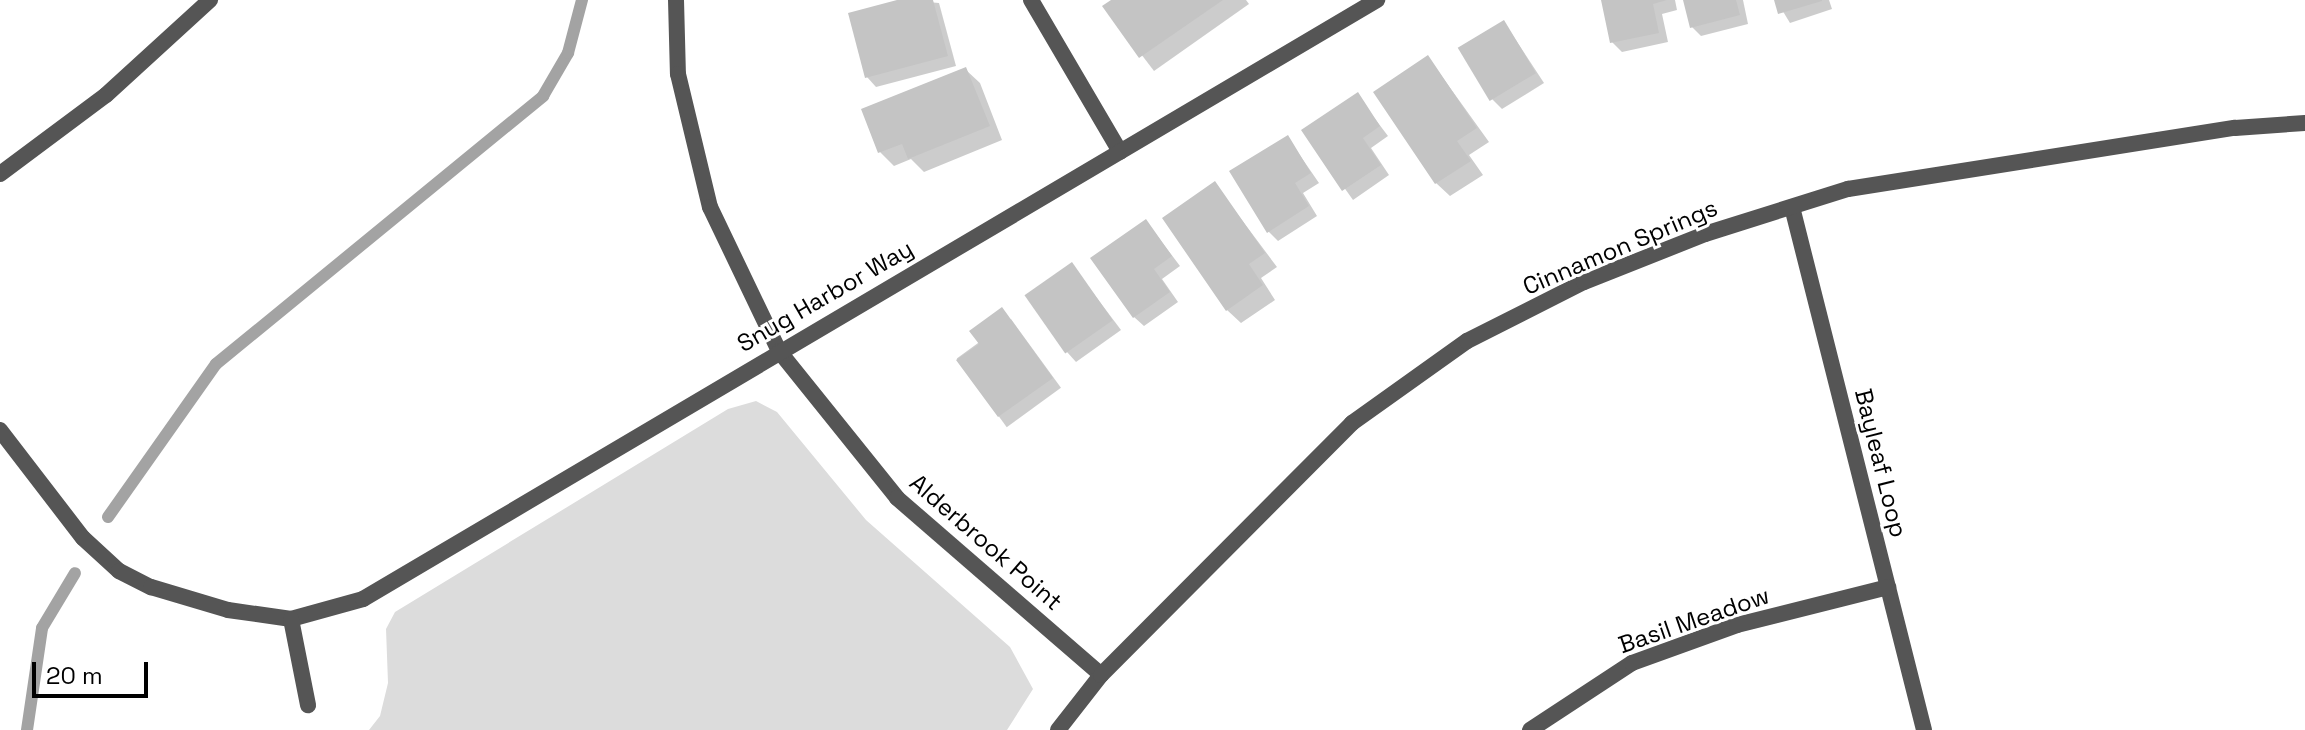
<!DOCTYPE html>
<html>
<head>
<meta charset="utf-8">
<style>
	body { margin:0 }
	#map { position:relative; width:2305px; height:730px; overflow:hidden; background:#fff; font-family:"Space Grotesk",sans-serif }
	div>[style] { position:absolute }
	.green>* { inset:0; background:#dcdcdc }
	.shadow>* { inset:0; background:#0003; transform-origin:0 0 }
	.stream>* { height:12px; margin:-6px; padding:0 6px; transform-origin:6px; border-radius:6px; background:#a3a3a3 }
	.building>* { inset:0; background:#c4c4c4; transform-origin:0 0 }
	.minor>* { height:16px; margin:-8px; padding:0 8px; transform-origin:8px; border-radius:8px; background:#555 }
	span { translate:-50% -50%; white-space:nowrap; text-align:center; line-height:1.15; -webkit-text-stroke:6px #fff; paint-order:stroke }
	.street-label { font-size:24px; color:#000 }
	.scale { position:absolute; left:32px; top:662px; width:116px; height:36px; box-sizing:border-box; border:4px solid #000; border-top:0; padding-left:10px; font-size:24px; line-height:28px; white-space:nowrap; color:#000; -webkit-text-stroke:6px #fff; paint-order:stroke }
</style>
</head>
<body>
<div id="map">
	<div class="green">
		<i style="clip-path:polygon(756px 401px,777px 412px,866px 520px,1010px 647px,1033px 689px,1007px 730px,369px 730px,380px 716px,388px 683px,386px 629px,395px 612px,728px 409px)"></i>
	</div>
	<div class="shadow">
		<i style="clip-path:polygon(905px 0,939px 3px,956px 66px,876px 87px,867px 77px)"></i>
		<i style="clip-path:polygon(1115px 0,1246px 0,1249px 4px,1154px 71px,1105px 7px)"></i>
		<i style="clip-path:polygon(1603px 0,1675px 0,1677px 10px,1662px 14px,1668px 42px,1622px 52px,1612px 42px)"></i>
		<i style="clip-path:polygon(1685px 0,1743px 0,1748px 24px,1701px 36px,1692px 27px)"></i>
		<i style="clip-path:polygon(1776px 0,1829px 0,1832px 9px,1790px 23px)"></i>
		<i style="clip-path:polygon(1504px 22px,1544px 83px,1502px 109px,1492px 99px)"></i>
		<i style="clip-path:polygon(1428px 57px,1489px 142px,1469px 155px,1483px 175px,1450px 196px,1436px 183px)"></i>
		<i style="clip-path:polygon(966px 70px,980px 83px,1002px 140px,924px 172px,911px 159px,894px 166px,880px 152px)"></i>
		<i style="clip-path:polygon(1357px 95px,1388px 136px,1371px 148px,1389px 175px,1353px 200px,1304px 131px)"></i>
		<i style="clip-path:polygon(1288px 138px,1319px 183px,1303px 193px,1317px 216px,1278px 241px,1268px 231px)"></i>
		<i style="clip-path:polygon(1215px 184px,1277px 267px,1261px 278px,1275px 300px,1241px 323px,1227px 310px)"></i>
		<i style="clip-path:polygon(1146px 221px,1180px 266px,1162px 279px,1178px 302px,1144px 326px,1134px 317px)"></i>
		<i style="clip-path:polygon(1072px 265px,1121px 330px,1076px 362px,1067px 352px)"></i>
		<i style="left:1011px;top:319px;width:85px;height:67px;rotate:54deg"></i>
	</div>
	<div class="stream">
		<i style="left:108px;top:517px;width:187px;rotate:-54.8deg"></i>
		<i style="left:216px;top:364px;width:423px;rotate:-39.3deg"></i>
		<i style="left:543px;top:96px;width:50px;rotate:-59.8deg"></i>
		<i style="left:568px;top:53px;width:55px;rotate:-75.2deg"></i>
		<i style="left:27px;top:730px;width:103px;rotate:-81.6deg"></i>
		<i style="left:42px;top:628px;width:64px;rotate:-59deg"></i>
	</div>
	<div class="building">
		<i style="clip-path:polygon(897px 0,933px 0,948px 56px,865px 78px,848px 13px)"></i>
		<i style="clip-path:polygon(1111px 0,1223px 0,1139px 58px,1102px 6px)"></i>
		<i style="clip-path:polygon(1601px 0,1667px 0,1653px 4px,1659px 33px,1610px 43px)"></i>
		<i style="clip-path:polygon(1683px 0,1736px 0,1740px 15px,1690px 28px)"></i>
		<i style="clip-path:polygon(1774px 0,1822px 0,1822px 1px,1778px 14px)"></i>
		<i style="left:1504px;top:20px;width:62px;height:54px;rotate:59deg"></i>
		<i style="clip-path:polygon(1428px 55px,1477px 128px,1457px 141px,1471px 161px,1435px 184px,1373px 92px)"></i>
		<i style="clip-path:polygon(966px 67px,990px 126px,908px 159px,902px 144px,878px 153px,861px 109px)"></i>
		<i style="clip-path:polygon(1358px 92px,1380px 126px,1363px 138px,1381px 165px,1342px 191px,1301px 130px)"></i>
		<i style="clip-path:polygon(1288px 135px,1311px 173px,1295px 183px,1309px 206px,1267px 233px,1229px 171px)"></i>
		<i style="clip-path:polygon(1215px 181px,1265px 253px,1249px 264px,1263px 285px,1226px 311px,1162px 218px)"></i>
		<i style="clip-path:polygon(1146px 219px,1172px 256px,1154px 269px,1170px 292px,1133px 318px,1090px 258px)"></i>
		<i style="left:1072px;top:262px;width:71px;height:58px;rotate:55deg"></i>
		<i style="clip-path:polygon(1002px 307px,1053px 378px,998px 417px,956px 360px,979px 344px,969px 331px)"></i>
	</div>
	<div class="minor">
		<i style="left:676px;top:0;width:74px;rotate:88.5deg"></i>
		<i style="left:678px;top:74px;width:137px;rotate:76.5deg"></i>
		<i style="left:710px;top:207px;width:160px;rotate:64.4deg"></i>
		<i style="left:779px;top:351px;width:189px;rotate:51.2deg"></i>
		<i style="left:897px;top:498px;width:270px;rotate:40.9deg"></i>
		<i style="left:1031px;top:0;width:176px;rotate:59.6deg"></i>
		<i style="left:0;top:174px;width:132px;rotate:-36.7deg"></i>
		<i style="left:106px;top:95px;width:141px;rotate:-42.4deg"></i>
		<i style="left:1792px;top:207px;width:539px;rotate:75.83deg"></i>
		<i style="left:0;top:430px;width:136px;rotate:52.5deg"></i>
		<i style="left:83px;top:538px;width:49px;rotate:42.5deg"></i>
		<i style="left:119px;top:571px;width:36px;rotate:27deg"></i>
		<i style="left:151px;top:587px;width:80px;rotate:16.6deg"></i>
		<i style="left:228px;top:610px;width:64px;rotate:8.1deg"></i>
		<i style="left:291px;top:619px;width:75px;rotate:-15.5deg"></i>
		<i style="left:363px;top:599px;width:1178px;rotate:-30.57deg"></i>
		<i style="left:291px;top:619px;width:88px;rotate:78.8deg"></i>
		<i style="left:1058px;top:730px;width:70px;rotate:-52deg"></i>
		<i style="left:1101px;top:675px;width:356px;rotate:-45.1deg"></i>
		<i style="left:1352px;top:423px;width:141px;rotate:-35.5deg"></i>
		<i style="left:1467px;top:341px;width:131px;rotate:-26.8deg"></i>
		<i style="left:1584px;top:282px;width:130px;rotate:-21.6deg"></i>
		<i style="left:1705px;top:234px;width:150px;rotate:-17.5deg"></i>
		<i style="left:1848px;top:189px;width:392px;rotate:-9deg"></i>
		<i style="left:2235px;top:128px;width:70px;rotate:-4.1deg"></i>
		<i style="left:1530px;top:730px;width:122px;rotate:-33.3deg"></i>
		<i style="left:1632px;top:663px;width:112px;rotate:-19.9deg"></i>
		<i style="left:1737px;top:625px;width:156px;rotate:-14.1deg"></i>
	</div>
	<div class="street-label">
		<span style="left:1620px;top:247px;rotate:-23deg">Cinnamon Springs</span>
		<span style="left:825px;top:296px;rotate:-30deg">Snug Harbor Way</span>
		<span style="left:1881px;top:463px;rotate:76deg">Bayleaf Loop</span>
		<span style="left:986px;top:542px;rotate:41deg">Alderbrook Point</span>
		<span style="left:1694px;top:620px;rotate:-19deg">Basil Meadow</span>
	</div>
	<div class="scale">20 m</div>
</div>
</body>
</html>
